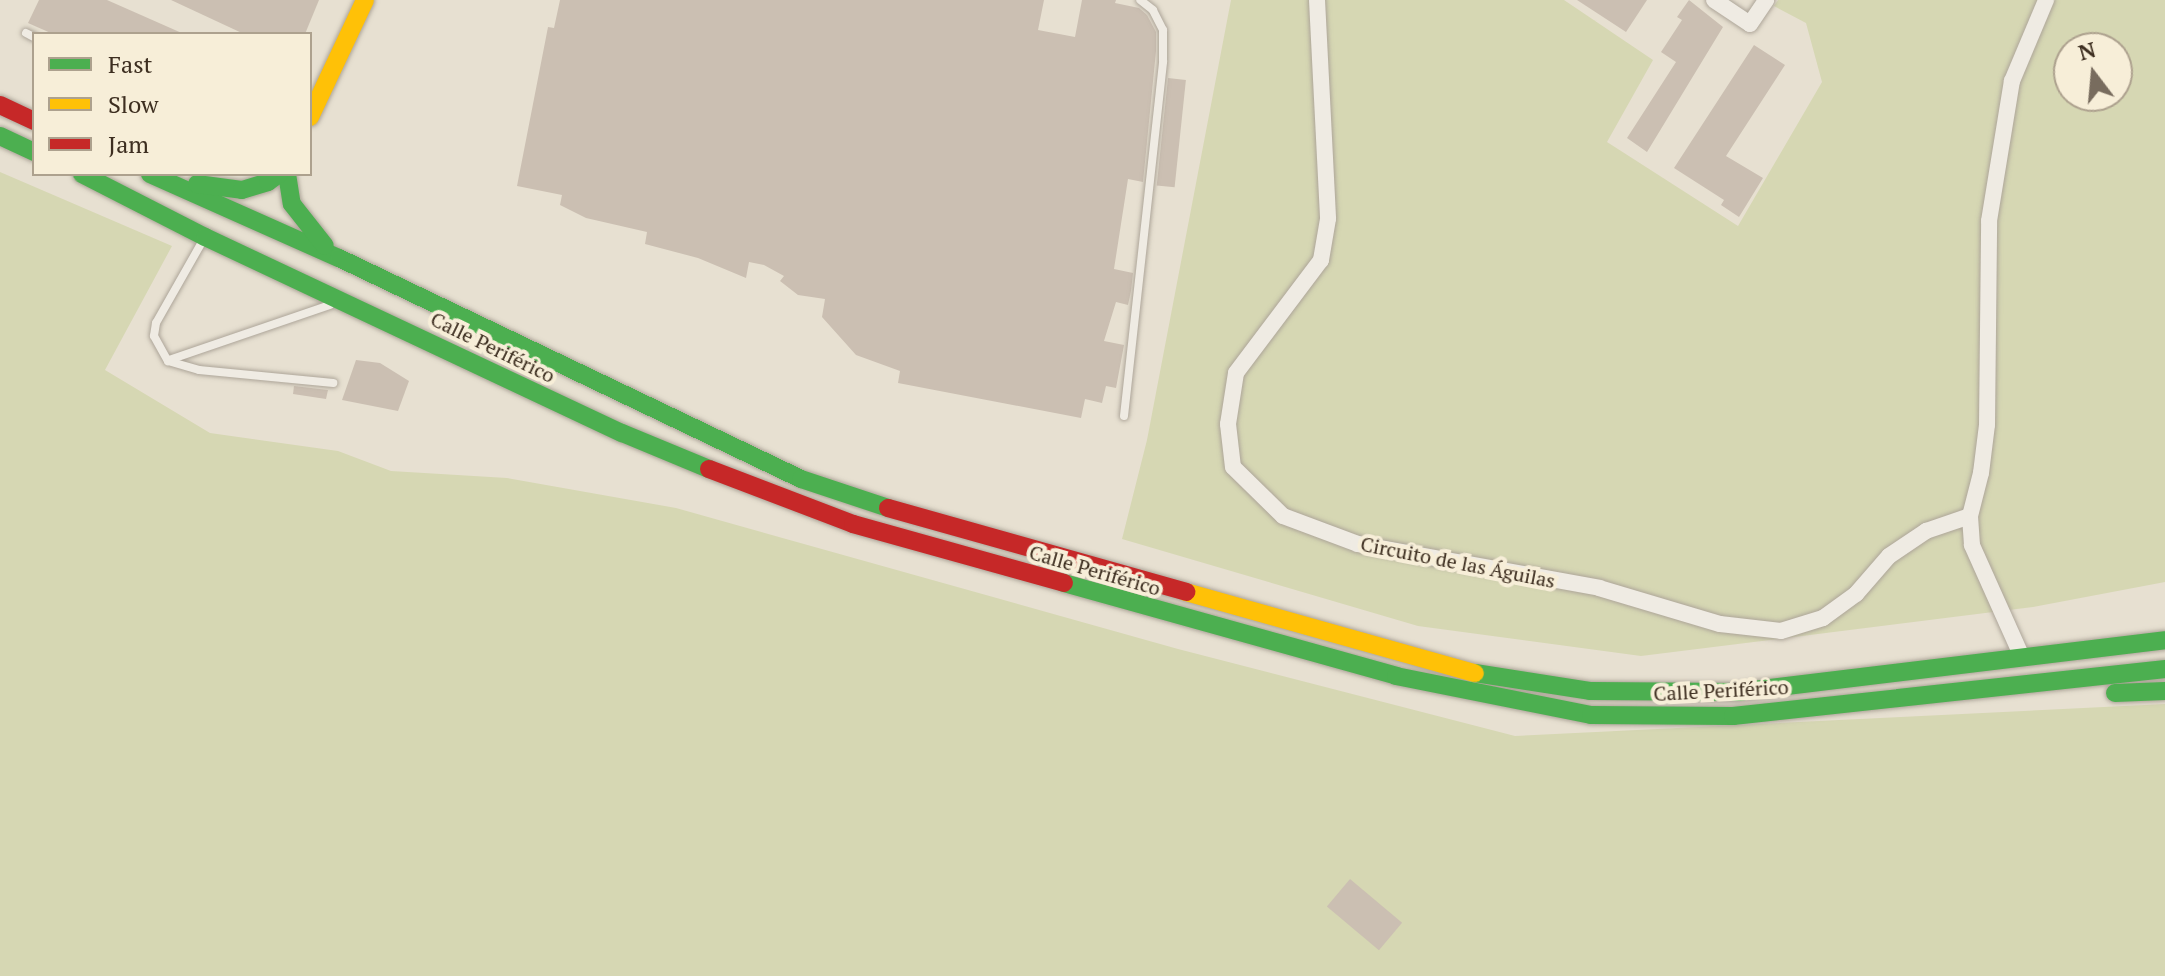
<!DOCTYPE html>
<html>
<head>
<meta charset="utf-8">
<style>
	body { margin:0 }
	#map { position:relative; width:2165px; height:976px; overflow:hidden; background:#e7e0d1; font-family:"PT Serif",serif }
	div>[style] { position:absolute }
	.green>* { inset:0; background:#d6d7b3 }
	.building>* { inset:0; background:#cbbfb2; transform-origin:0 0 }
	.roads { filter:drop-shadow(0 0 2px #ada599) drop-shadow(0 0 2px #ada599) }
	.lane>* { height:8px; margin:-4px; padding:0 4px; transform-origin:4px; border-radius:4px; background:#efebe3 }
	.street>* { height:16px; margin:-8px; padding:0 8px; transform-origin:8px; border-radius:8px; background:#efebe3 }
	.fast>* { height:18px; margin:-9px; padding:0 9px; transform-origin:9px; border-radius:9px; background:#4caf50 }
	.slow>* { height:18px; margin:-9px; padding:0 9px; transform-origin:9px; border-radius:9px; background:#ffc107 }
	.jam>* { height:18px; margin:-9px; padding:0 9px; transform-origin:9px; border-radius:9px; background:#c62828 }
	span { translate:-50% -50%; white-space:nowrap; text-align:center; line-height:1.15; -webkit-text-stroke:8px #f7eed8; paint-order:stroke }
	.street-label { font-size:20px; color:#3d2e20 }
	.legend { position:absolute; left:32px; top:32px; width:280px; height:144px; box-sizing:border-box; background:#f7eed8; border:2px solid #ada18e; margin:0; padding:10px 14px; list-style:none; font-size:24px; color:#3d2e20 }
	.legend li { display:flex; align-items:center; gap:16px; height:40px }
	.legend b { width:40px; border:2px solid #ada18e }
	.north { position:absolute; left:2053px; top:32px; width:80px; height:80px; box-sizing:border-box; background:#f7eed8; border:2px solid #ada18e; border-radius:50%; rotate:344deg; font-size:22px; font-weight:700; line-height:32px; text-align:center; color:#3d2e20 }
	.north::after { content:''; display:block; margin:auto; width:28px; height:36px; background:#786c5e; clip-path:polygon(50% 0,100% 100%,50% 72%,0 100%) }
</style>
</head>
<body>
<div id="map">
	<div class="green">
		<i style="clip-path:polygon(evenodd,1231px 0,1564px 0,1653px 60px,1607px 142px,1738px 226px,1822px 82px,1806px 23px,1774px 6px,1778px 0,2165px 0,2165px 582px,2033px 607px,1641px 656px,1418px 626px,1122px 539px,1147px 440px,1231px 0,2069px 48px,2117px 48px,2117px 96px,2069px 96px,2069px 48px)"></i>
		<i style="clip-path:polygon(0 172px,172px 246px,105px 370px,210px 433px,338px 451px,391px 471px,507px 478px,676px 508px,1178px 649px,1515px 736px,2165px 704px,2165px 976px,0 976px)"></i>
	</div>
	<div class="building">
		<i style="clip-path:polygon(39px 0,107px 0,184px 34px,53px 34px,28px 23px)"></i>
		<i style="clip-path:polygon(171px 0,319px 0,305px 34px,244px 34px)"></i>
		<i style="clip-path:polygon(560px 0,1044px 0,1038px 30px,1075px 37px,1082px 0,1116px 0,1115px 3px,1139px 8px,1147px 15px,1156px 32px,1156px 51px,1143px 182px,1128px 179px,1114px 269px,1133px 273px,1131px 291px,1128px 305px,1116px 302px,1104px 341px,1124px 345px,1116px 388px,1106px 386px,1102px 403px,1085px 399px,1081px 418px,898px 383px,900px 371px,856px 355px,822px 317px,825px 299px,798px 295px,780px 281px,784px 276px,764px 265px,749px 262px,746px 278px,698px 258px,645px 244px,647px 232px,586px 218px,560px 205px,562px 195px,517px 186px,548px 27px,554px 28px)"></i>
		<i style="clip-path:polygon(1577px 0,1647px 0,1626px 32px)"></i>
		<i style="clip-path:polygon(1689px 0,1723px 27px,1647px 152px,1627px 138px,1676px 62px,1661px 52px,1682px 20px,1677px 17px)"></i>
		<i style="clip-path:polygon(1754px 45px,1785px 65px,1726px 156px,1763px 178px,1739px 217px,1721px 205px,1724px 200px,1674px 168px)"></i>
		<i style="left:1168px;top:78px;width:18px;height:108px;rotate:6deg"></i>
		<i style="clip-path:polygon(356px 360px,380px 363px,409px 381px,398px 411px,342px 400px)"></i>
		<i style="clip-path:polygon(294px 386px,328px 390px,326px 399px,293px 394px)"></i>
		<i style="left:1350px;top:879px;width:68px;height:36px;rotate:40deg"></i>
	</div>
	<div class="roads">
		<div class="lane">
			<i style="left:26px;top:33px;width:9px;rotate:27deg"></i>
			<i style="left:202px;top:242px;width:93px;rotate:119.6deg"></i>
			<i style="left:156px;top:323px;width:13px;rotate:99deg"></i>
			<i style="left:154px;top:336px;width:29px;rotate:61deg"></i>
			<i style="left:168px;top:361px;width:32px;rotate:16deg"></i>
			<i style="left:199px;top:370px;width:135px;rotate:5.5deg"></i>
			<i style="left:169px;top:360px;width:170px;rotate:-18.9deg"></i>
			<i style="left:1124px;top:416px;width:357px;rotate:-83.7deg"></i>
			<i style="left:1163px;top:61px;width:31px;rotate:-90deg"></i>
			<i style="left:1163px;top:30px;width:22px;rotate:-117deg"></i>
			<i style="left:1153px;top:10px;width:16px;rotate:-142deg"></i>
		</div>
		<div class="street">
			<i style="left:1317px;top:0;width:219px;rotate:87.1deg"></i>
			<i style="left:1328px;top:219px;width:42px;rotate:99.7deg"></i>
			<i style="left:1321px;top:260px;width:141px;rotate:127deg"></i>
			<i style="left:1236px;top:373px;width:52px;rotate:98.9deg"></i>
			<i style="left:1228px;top:424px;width:43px;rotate:83.4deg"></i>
			<i style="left:1233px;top:467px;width:70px;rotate:44.4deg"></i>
			<i style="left:1283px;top:516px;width:80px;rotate:20.5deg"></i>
			<i style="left:1358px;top:544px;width:245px;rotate:10.3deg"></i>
			<i style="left:1599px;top:588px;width:126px;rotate:16.6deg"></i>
			<i style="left:1720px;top:624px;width:61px;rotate:6.5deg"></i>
			<i style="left:1781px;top:631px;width:44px;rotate:-17.2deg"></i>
			<i style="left:1823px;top:618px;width:41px;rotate:-36deg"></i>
			<i style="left:1856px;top:594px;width:50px;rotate:-49deg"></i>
			<i style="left:1889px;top:556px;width:45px;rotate:-34deg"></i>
			<i style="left:1926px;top:531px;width:46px;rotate:-18.8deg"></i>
			<i style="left:1714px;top:0;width:43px;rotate:33.7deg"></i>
			<i style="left:1750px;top:24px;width:29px;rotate:-56deg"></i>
			<i style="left:2022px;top:657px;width:123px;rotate:-114.1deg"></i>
			<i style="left:1972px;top:545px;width:29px;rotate:-94deg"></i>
			<i style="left:1970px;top:516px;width:44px;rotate:-75.7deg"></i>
			<i style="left:1981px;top:473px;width:48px;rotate:-82.9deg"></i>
			<i style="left:1987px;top:425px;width:204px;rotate:-89.4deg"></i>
			<i style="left:1989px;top:221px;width:142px;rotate:-80.7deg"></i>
			<i style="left:2012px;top:81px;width:88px;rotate:-67.2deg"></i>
		</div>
		<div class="fast">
			<i style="left:0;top:136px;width:38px;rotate:25deg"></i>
			<i style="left:82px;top:174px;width:138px;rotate:27.1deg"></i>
			<i style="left:205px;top:237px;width:461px;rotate:25.2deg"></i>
			<i style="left:622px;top:433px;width:94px;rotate:22.5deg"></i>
			<i style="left:150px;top:174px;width:207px;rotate:24deg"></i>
			<i style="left:339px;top:258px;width:512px;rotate:25.56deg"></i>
			<i style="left:801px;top:479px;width:92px;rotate:18.4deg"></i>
			<i style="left:287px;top:174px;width:30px;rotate:81deg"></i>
			<i style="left:292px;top:204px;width:53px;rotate:51.8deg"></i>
			<i style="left:197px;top:184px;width:45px;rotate:7.6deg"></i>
			<i style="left:242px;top:190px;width:27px;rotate:-17deg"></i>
			<i style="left:268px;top:182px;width:14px;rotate:-36deg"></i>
			<i style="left:1064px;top:583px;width:345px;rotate:15.6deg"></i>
			<i style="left:1396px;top:676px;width:199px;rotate:11.3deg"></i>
			<i style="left:1591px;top:715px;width:142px;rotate:0.4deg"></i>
			<i style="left:1733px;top:716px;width:435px;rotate:-6.2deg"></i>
			<i style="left:1475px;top:673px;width:116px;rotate:8.9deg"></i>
			<i style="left:1590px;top:691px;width:147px;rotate:0.4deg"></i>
			<i style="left:1737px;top:692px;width:431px;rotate:-6.9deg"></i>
			<i style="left:2115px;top:693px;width:50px;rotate:-2.3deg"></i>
		</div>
		<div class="slow">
			<i style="left:310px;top:117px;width:129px;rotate:-64.8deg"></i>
			<i style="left:1186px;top:592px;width:300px;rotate:15.7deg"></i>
		</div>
		<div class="jam">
			<i style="left:0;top:105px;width:38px;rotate:25deg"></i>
			<i style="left:709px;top:469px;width:154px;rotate:20.9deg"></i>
			<i style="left:853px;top:524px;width:219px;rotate:15.6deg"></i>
			<i style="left:888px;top:508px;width:310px;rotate:15.7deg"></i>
		</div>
	</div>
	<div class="street-label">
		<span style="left:493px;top:347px;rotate:26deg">Calle Periférico</span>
		<span style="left:1458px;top:562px;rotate:11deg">Circuito de las Águilas</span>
		<span style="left:1095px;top:570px;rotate:16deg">Calle Periférico</span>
		<span style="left:1721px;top:690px;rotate:-3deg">Calle Periférico</span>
	</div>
	<ul class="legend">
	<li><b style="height:10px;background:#4caf50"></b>Fast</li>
	<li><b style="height:10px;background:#ffc107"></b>Slow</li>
	<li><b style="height:10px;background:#c62828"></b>Jam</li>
	</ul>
	<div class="north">N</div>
</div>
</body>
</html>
